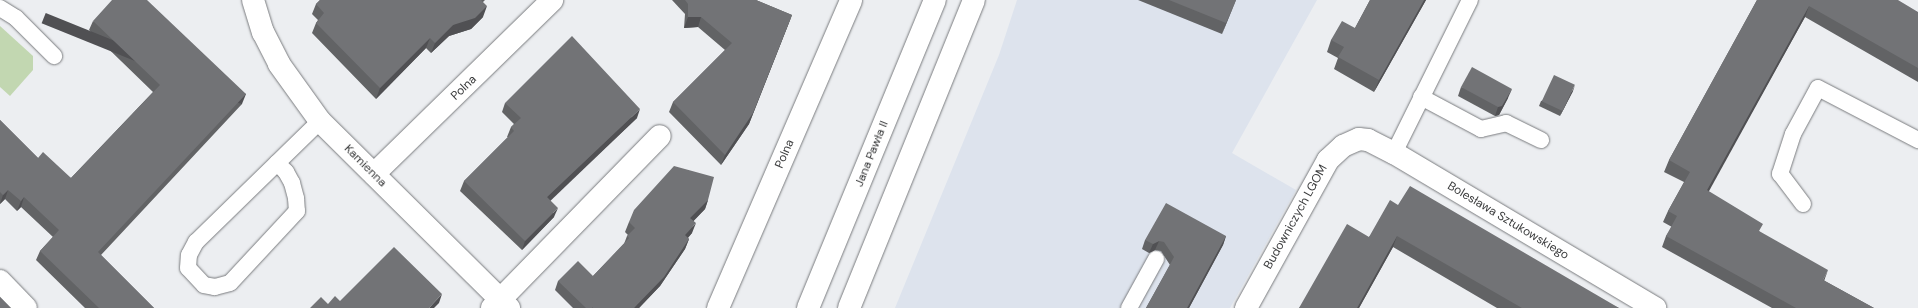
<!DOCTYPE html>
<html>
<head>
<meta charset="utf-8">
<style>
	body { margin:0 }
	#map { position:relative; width:1918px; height:308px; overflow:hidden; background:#eceef1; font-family:"DM Sans",sans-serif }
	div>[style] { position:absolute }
	.built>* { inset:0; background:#dde3ed }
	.green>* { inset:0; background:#c2d7b1 }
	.roads { filter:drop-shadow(0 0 1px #797b7e) drop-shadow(0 0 1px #797b7e) }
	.service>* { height:16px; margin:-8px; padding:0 8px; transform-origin:8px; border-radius:8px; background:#fff }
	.pedestrian>* { height:22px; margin:-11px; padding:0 11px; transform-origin:11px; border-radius:11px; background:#fff }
	.minor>* { height:22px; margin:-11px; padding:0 11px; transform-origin:11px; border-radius:11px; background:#fff }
	.tertiary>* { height:22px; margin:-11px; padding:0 11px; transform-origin:11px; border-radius:11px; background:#fff }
	.wall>* { inset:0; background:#626365 }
	.shaded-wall>* { inset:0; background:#505053; transform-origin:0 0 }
	.building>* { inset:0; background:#727376; transform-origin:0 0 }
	span { translate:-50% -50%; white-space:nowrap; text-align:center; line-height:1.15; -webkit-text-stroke:4px #fff; paint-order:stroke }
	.street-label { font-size:12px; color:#3a3b3c }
</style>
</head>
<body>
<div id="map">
	<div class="built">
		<i style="clip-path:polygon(1017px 0,1317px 0,1232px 153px,1296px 190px,1230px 308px,895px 308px,999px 55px)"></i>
	</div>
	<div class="green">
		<i style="clip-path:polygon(0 26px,33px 56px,33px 70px,10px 96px,0 87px)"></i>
	</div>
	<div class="roads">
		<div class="service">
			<i style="left:0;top:8px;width:19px;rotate:32deg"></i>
			<i style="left:16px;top:18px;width:54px;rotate:45deg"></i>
			<i style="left:1421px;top:97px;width:68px;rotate:28.1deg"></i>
			<i style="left:1481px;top:129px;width:26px;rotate:-13deg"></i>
			<i style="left:1506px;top:123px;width:39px;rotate:26deg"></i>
			<i style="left:1394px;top:153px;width:171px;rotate:-63.6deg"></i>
			<i style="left:277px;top:163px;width:13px;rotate:45deg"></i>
			<i style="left:286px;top:172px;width:13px;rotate:61deg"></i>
			<i style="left:292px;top:183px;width:16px;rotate:75deg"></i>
			<i style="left:296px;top:198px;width:13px;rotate:86deg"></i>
			<i style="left:297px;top:211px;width:98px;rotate:132.9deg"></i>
			<i style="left:230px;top:283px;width:16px;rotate:165deg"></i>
			<i style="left:215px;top:287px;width:11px;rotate:-170deg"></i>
			<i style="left:204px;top:285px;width:23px;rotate:-133deg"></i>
			<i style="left:188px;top:268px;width:13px;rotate:-86deg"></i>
			<i style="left:189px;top:255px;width:15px;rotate:-62deg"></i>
			<i style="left:196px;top:242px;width:173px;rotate:-44.3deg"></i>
			<i style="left:1803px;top:204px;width:38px;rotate:-127deg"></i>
			<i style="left:1780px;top:174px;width:42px;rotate:-72deg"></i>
			<i style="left:1793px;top:134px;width:52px;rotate:-61.5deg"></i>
			<i style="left:1818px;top:88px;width:113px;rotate:27.5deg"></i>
			<i style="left:1129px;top:308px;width:56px;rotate:-61.1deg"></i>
		</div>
		<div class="pedestrian">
			<i style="left:1246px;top:308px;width:169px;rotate:-61deg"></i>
			<i style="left:1328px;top:160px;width:21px;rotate:-43deg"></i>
			<i style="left:1343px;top:146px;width:17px;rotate:-24deg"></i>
			<i style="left:1359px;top:139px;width:9px;rotate:6deg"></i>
			<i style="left:1368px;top:140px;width:29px;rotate:27deg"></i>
			<i style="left:1394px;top:153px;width:304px;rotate:30.7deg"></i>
		</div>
		<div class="minor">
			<i style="left:253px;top:0;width:34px;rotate:73deg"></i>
			<i style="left:263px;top:32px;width:36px;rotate:63deg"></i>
			<i style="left:279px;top:64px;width:70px;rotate:54.3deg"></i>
			<i style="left:320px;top:121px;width:266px;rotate:44.7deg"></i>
			<i style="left:374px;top:174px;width:249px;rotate:-44.3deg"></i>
			<i style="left:0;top:281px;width:37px;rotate:46deg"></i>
			<i style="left:492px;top:308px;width:240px;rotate:-45.7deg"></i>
			<i style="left:718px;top:308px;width:335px;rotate:-66.6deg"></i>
		</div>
		<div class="tertiary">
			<i style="left:808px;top:308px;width:333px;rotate:-67.6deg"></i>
			<i style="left:849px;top:308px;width:332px;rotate:-67.9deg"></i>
		</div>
	</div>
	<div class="wall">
		<i style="clip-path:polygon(320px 0,485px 0,483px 2px,483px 17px,471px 29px,449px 36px,431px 53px,426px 48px,376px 99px,312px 33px,316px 23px,318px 20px,312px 14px,316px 4px)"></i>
		<i style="clip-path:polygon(672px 0,756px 0,792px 15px,749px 124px,721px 165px,669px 112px,673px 102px,725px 50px,698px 27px,684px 28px,685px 14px)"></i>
		<i style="clip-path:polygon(1138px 0,1236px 0,1222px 34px)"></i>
		<i style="clip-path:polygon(1370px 0,1426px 0,1374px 92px,1334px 69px,1338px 58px,1327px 52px,1331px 40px,1355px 28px)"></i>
		<i style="clip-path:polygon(1757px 0,1918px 12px,1918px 82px,1805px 17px,1708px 191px,1760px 232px,1825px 281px,1874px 308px,1772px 308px,1662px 247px,1666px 236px,1672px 227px,1663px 222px,1668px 211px,1684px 182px,1664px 172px,1669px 160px)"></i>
		<i style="clip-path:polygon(93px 21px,242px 104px,101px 255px,154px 308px,85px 308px,36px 260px,40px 251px,53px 237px,21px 207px,17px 211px,5px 199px,0 204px,0 120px,38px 158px,71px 178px,153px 92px,89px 30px)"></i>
		<i style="clip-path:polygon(1461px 87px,1508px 98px,1499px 115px,1495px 116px,1458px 96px)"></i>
		<i style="clip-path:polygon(1573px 91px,1560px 116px,1539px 106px,1541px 101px)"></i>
		<i style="clip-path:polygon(505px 103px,637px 118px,550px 200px,554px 217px,522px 250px,460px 191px,464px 181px,508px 137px,507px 137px,511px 127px,514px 124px,502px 112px)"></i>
		<i style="clip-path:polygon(708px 200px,705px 209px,693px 221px,692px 233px,688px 238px,689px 239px,685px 249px,660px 286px,639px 308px,573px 308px,555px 290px,558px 281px,593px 276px,624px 244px,627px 236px,628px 235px,625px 232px,629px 222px)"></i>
		<i style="clip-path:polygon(1398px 205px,1619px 308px,1497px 308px,1393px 247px,1359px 308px,1299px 308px,1369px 237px)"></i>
		<i style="clip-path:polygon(1226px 236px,1223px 245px,1189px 308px,1146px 308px,1170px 265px,1161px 251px,1155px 250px,1149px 253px,1142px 249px,1145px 240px)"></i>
	</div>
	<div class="shaded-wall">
		<i style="clip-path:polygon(1236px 0,1222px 34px,1226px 23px)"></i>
		<i style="clip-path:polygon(1424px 0,1426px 0,1374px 92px,1379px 80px)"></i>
		<i style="clip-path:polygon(487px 6px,483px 17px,471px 29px,449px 36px,431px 53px,435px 43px,453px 25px)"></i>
		<i style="clip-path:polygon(1809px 6px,1805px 17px,1703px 202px,1707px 190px)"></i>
		<i style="clip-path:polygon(792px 15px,749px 124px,721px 165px,725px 155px)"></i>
		<i style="clip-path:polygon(688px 17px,701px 17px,698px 27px,684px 28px)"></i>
		<i style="clip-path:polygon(430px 38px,426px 48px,376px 99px,380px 88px)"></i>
		<i style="clip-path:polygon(1575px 85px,1573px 91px,1560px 116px,1562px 111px)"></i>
		<i style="clip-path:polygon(1512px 89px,1508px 98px,1499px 115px,1495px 116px,1498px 107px)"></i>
		<i style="left:246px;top:94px;width:11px;height:216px;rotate:112deg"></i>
		<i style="clip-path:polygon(640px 109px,637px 118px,544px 207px,547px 197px)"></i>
		<i style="clip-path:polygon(8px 190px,5px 199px,0 204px,3px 195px)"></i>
		<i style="clip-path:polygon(24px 197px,21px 207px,17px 211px,21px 201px)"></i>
		<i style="clip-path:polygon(708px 200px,705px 209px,687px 228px,690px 218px)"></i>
		<i style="clip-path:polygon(558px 208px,554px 217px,522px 250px,525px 241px)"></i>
		<i style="clip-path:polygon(696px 223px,692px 233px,681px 245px,685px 235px)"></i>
		<i style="clip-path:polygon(1226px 236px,1223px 245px,1189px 308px,1187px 308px)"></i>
		<i style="clip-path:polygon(1397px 236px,1393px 247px,1359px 308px,1357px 308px)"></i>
		<i style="clip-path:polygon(689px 239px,685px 249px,660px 286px,639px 308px,634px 308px)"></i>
		<i style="clip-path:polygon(1159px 241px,1155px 250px,1149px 253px,1153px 244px)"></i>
		<i style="clip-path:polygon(1828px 270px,1824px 281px,1823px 280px)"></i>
		<i style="clip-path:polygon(442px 294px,439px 303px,434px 308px,429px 308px)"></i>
	</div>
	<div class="building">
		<i style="clip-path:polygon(112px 0,147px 0,246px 94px,98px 252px,154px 308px,99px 308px,40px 251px,59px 230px,24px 197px,21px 201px,8px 190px,3px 195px,0 192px,0 120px,38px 158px,43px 152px,71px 178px,160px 85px,93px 21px)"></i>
		<i style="clip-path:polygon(320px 0,481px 0,487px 6px,475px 18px,453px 25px,435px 43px,430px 38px,380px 88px,316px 23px,324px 13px,316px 4px)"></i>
		<i style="clip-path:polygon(685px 0,756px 0,792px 15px,753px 113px,725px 155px,673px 102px,732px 43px,701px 17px,688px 17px,688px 4px)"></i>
		<i style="clip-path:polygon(1169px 0,1236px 0,1226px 23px)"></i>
		<i style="clip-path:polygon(1370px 0,1424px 0,1379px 80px,1338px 57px,1344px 47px,1331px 40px,1342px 21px,1355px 28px)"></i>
		<i style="clip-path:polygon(1757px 0,1898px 0,1918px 12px,1918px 68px,1809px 6px,1707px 190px,1763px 224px,1759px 231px,1828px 270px,1823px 280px,1874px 308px,1796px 308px,1666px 236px,1677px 216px,1668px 211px,1690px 172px,1669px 160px)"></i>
		<i style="clip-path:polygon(572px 36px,640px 109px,547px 197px,558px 208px,525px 241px,464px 181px,514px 131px,511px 127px,521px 118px,505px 103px)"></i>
		<i style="clip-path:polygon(1472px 67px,1512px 89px,1502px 106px,1498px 107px,1461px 87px)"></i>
		<i style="left:1554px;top:75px;width:23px;height:29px;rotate:25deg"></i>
		<i style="clip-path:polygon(674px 166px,714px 177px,708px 200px,690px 218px,696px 223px,685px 235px,689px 239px,664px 277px,634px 308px,593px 308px,593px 307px,592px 308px,586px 308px,558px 281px,578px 261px,593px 276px,629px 238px,627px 236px,635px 228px,629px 222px,634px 210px)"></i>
		<i style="clip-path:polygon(1410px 186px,1619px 308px,1522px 308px,1397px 236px,1357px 308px,1299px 308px,1347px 224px,1369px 237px,1390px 200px,1398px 205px)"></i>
		<i style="clip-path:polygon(1166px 203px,1226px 236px,1187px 308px,1146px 308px,1174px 257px,1164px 242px,1159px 241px,1153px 244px,1145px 240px)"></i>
		<i style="clip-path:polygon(394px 247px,442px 294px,429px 308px,310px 308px,321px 297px,328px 304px,335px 296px,340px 301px)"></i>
		<i style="clip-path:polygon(0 297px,11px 308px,0 308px)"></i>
	</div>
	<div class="street-label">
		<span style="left:464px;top:88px;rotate:-44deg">Polna</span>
		<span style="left:785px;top:154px;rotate:-67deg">Polna</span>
		<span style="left:872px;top:154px;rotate:-68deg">Jana Pawła II</span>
		<span style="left:365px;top:166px;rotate:45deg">Kamienna</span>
		<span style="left:1296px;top:217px;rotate:-61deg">Budowniczych LGOM</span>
		<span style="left:1508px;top:221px;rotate:31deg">Bolesława Sztukowskiego</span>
	</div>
</div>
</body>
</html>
